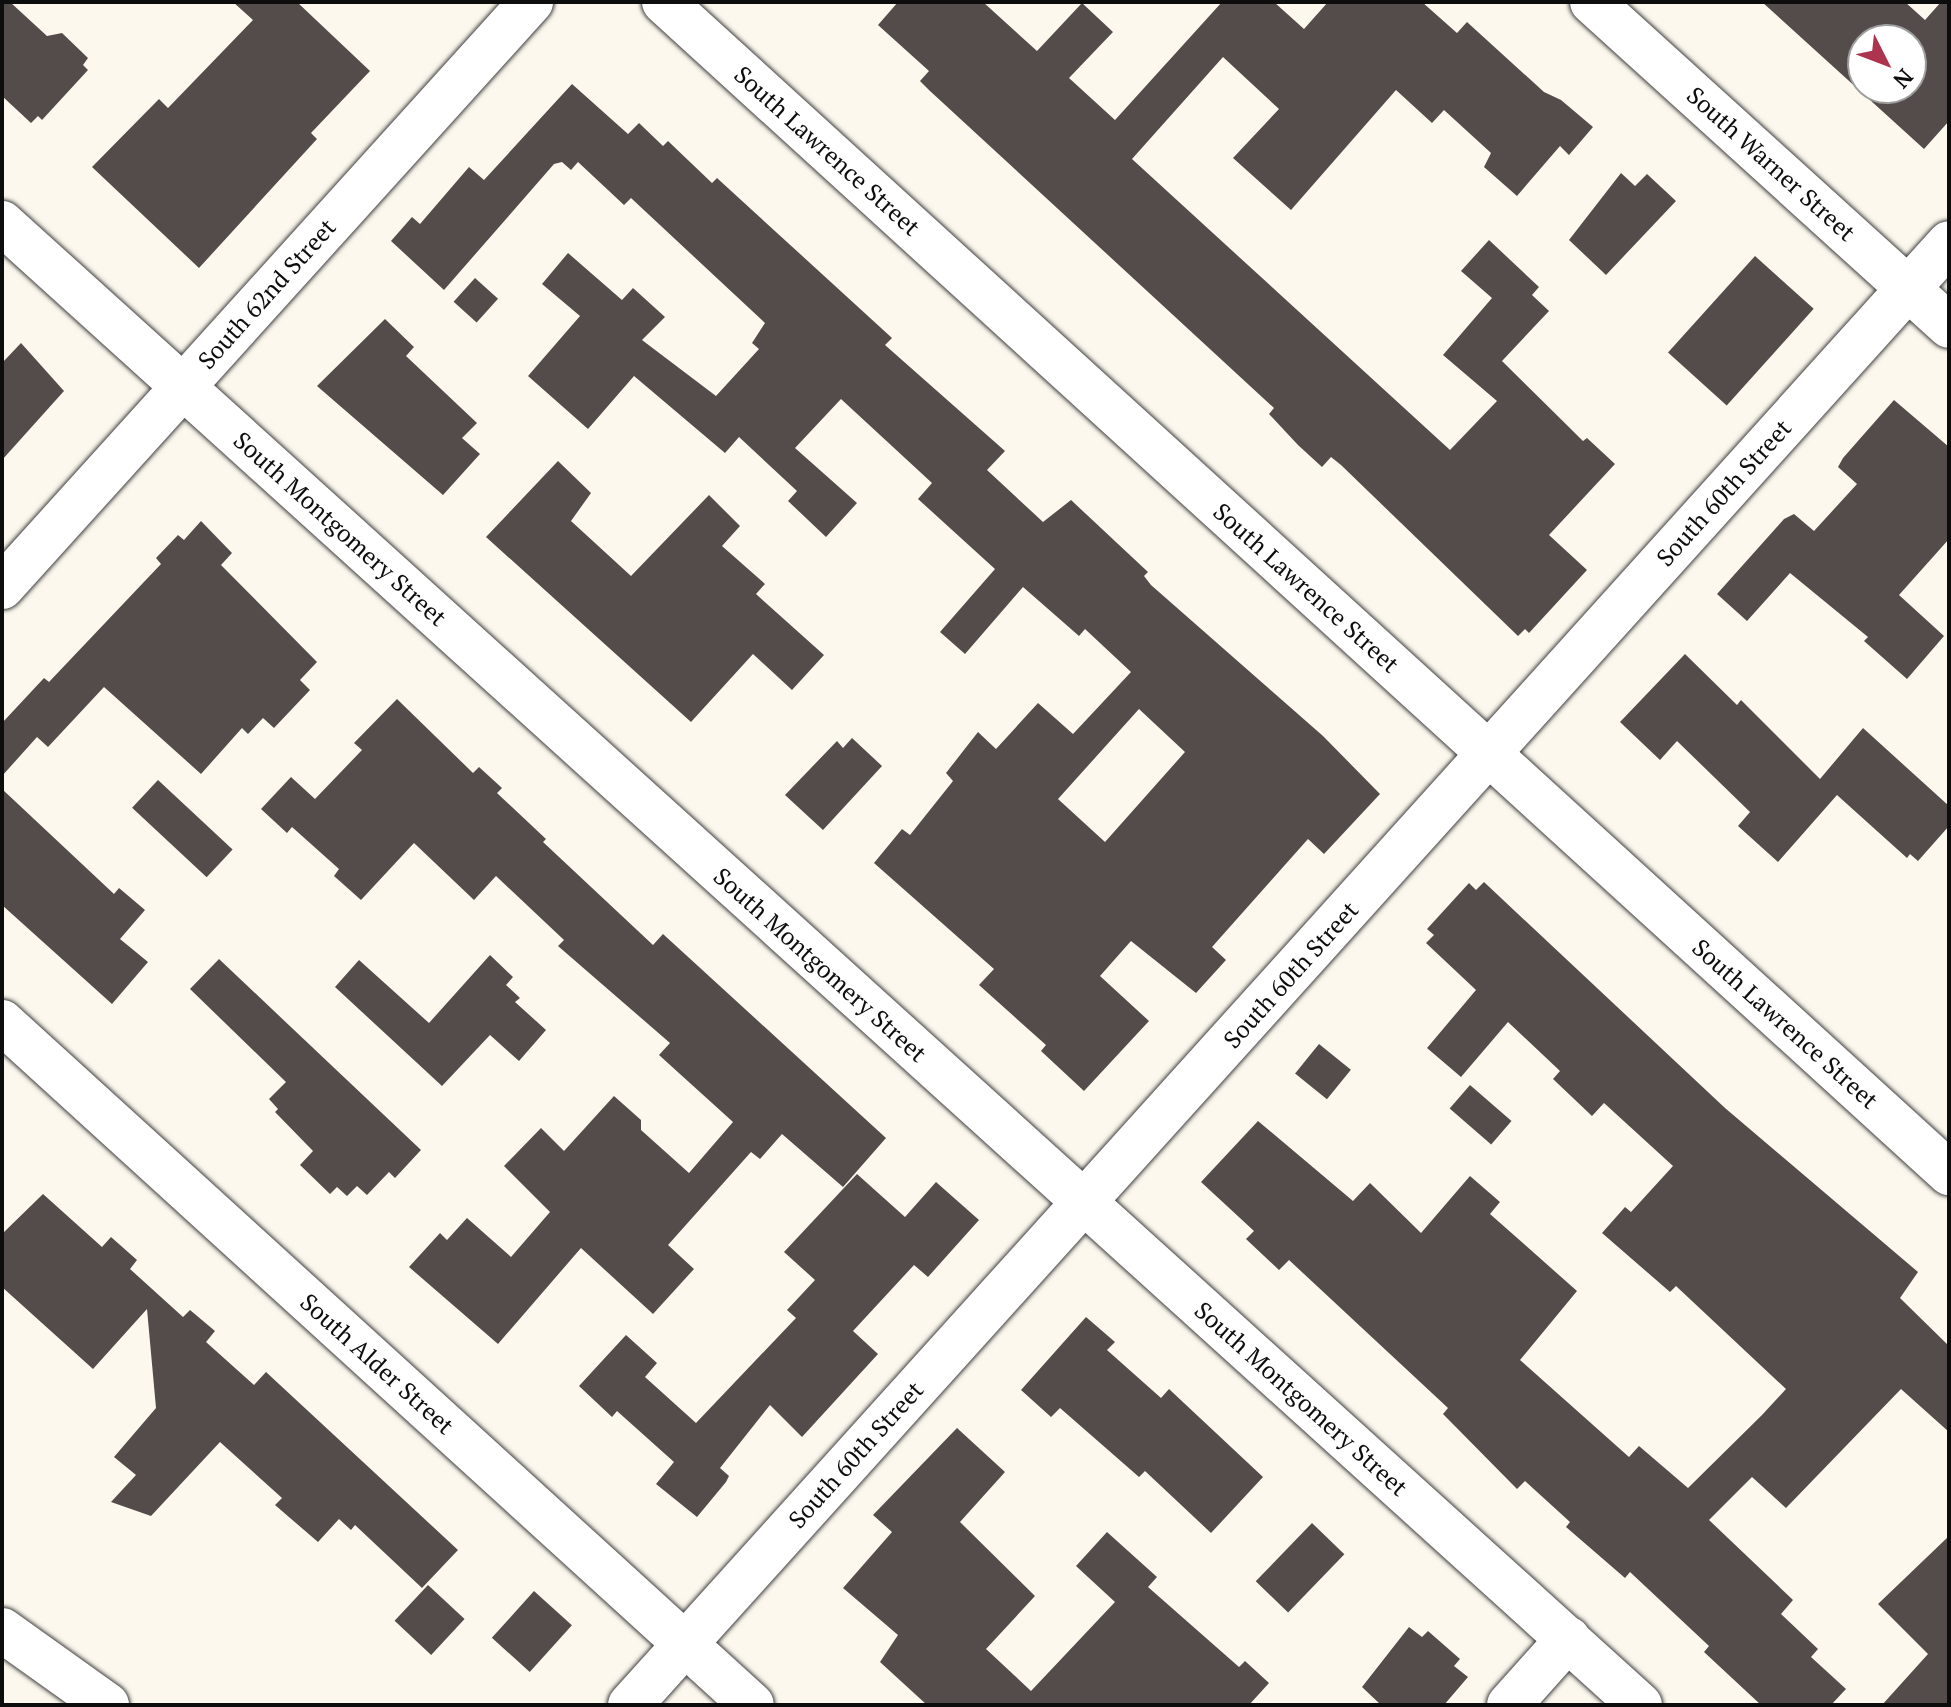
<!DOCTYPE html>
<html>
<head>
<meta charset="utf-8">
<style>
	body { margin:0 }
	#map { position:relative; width:1951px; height:1707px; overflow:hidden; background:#fdf8ee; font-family:"PT Serif",serif }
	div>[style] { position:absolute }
	.building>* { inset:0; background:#544c4a; transform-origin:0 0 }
	.roads { filter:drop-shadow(0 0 2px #404040) drop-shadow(0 0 2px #404040) }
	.minor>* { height:44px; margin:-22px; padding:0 22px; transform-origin:22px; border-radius:22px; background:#fff }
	span { translate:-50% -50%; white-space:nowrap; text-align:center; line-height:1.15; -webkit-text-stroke:8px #fff; paint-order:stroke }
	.street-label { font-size:24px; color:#0d0d0d }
	.frame { position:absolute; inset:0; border:4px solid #0d0d0d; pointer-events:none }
	.north { position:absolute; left:1847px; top:24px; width:80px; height:80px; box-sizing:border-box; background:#fff; border:2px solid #9e9e9e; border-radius:50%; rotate:132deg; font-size:22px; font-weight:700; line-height:32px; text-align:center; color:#0d0d0d }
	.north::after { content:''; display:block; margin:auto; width:28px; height:36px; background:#ad344e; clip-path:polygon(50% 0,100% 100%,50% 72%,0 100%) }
</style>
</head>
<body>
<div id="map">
	<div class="building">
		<i style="clip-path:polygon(2px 2px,10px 2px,47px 36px,62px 33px,88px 58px,83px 65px,88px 70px,42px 120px,38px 116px,31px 123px,2px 96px)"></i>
		<i style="clip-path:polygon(233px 2px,297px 2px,370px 71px,311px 133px,317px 139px,199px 268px,92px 167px,159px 99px,168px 108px,253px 20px)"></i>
		<i style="clip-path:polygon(898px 2px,983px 2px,1037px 51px,1082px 3px,1113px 32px,1069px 78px,1115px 120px,1222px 2px,1274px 2px,1304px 29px,1328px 2px,1422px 2px,1457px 33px,1467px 22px,1544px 92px,1561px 100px,1593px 127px,1569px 155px,1560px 146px,1517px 196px,1484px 167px,1491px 153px,1444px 110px,1432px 123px,1396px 90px,1291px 210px,1233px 158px,1279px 109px,1223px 57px,1132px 159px,1450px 450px,1497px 401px,1443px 355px,1492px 298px,1461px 271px,1489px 240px,1539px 287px,1532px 295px,1549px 311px,1502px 361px,1583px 441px,1587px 438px,1615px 464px,1549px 535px,1587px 570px,1529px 633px,1525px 629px,1518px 636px,1341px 465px,1331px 457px,1322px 467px,1298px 445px,1269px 414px,1274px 408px,930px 91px,920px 81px,929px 71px,878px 25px)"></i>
		<i style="clip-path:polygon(evenodd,1762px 2px,1905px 2px,1925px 20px,1941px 2px,1949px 2px,1949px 121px,1924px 149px,1762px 2px,1863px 40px,1911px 40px,1911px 88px,1863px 88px,1863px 40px)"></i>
		<i style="clip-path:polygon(evenodd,572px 84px,628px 134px,639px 123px,663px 146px,668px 141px,712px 183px,717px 178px,892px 338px,885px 345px,1005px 451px,987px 470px,1043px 522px,1071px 500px,1148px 572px,1144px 576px,1151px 585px,1323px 736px,1380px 794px,1324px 854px,1308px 839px,1212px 947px,1226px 960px,1196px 993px,1131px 941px,1100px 976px,1149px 1021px,1084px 1091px,1041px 1051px,1046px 1045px,979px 985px,994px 969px,874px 863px,902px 829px,910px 835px,953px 781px,946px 773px,978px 732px,996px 749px,1038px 703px,1073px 734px,1131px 672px,1085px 629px,1079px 636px,1023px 587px,965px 654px,940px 632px,995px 569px,918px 499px,932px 483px,841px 399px,795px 448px,857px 503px,826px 537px,788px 501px,797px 491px,739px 437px,725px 453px,634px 376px,588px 429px,528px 376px,580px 316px,542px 284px,568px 253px,622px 300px,633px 288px,665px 317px,642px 340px,716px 396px,759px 349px,752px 343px,765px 323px,631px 198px,624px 205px,578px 162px,571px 170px,562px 162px,554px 164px,444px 290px,391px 241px,412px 217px,420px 224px,469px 167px,484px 180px,572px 84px,1139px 709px,1185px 752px,1105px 842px,1058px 799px,1139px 709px)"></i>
		<i style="clip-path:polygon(1621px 173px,1635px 186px,1647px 174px,1676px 201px,1606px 275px,1569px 240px)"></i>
		<i style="left:1755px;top:256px;width:79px;height:130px;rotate:42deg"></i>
		<i style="left:475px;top:278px;width:31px;height:32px;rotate:42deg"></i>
		<i style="clip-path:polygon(385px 319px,414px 347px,406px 356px,477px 423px,462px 438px,480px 454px,443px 495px,317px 386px)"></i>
		<i style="clip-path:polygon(21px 343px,64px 391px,2px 460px,2px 363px)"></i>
		<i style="clip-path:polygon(1894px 400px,1949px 447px,1949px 539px,1899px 595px,1944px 636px,1907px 679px,1864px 641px,1868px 637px,1790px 573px,1747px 621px,1717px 594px,1784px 519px,1794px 514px,1814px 531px,1857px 484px,1838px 467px,1843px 458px)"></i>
		<i style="clip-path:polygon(558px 461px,591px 493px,571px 521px,631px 576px,709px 495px,740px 526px,722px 546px,765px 584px,756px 594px,824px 655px,792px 690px,753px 654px,691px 722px,486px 537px)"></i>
		<i style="clip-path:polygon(201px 521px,232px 553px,221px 565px,317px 662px,300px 680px,310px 690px,274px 728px,263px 718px,248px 734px,242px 728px,201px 774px,104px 687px,48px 747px,37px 737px,2px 776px,2px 723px,44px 678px,49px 682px,161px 564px,156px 558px,178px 535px,184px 540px)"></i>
		<i style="clip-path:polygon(1685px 654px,1737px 705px,1741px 700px,1820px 779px,1863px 728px,1949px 806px,1949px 826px,1918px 861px,1910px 854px,1907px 858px,1837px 795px,1778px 862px,1738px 826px,1750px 812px,1677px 741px,1660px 760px,1620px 722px)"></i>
		<i style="clip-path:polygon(397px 699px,473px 773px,479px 767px,502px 788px,497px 793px,546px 839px,543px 842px,653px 945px,663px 934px,886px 1138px,843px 1187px,782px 1134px,760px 1159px,751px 1152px,668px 1245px,694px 1269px,653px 1314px,581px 1248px,498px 1344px,409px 1267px,440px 1233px,447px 1240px,467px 1218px,511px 1257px,550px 1212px,504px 1166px,541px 1128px,564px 1151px,614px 1096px,641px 1120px,641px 1130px,689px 1173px,733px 1122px,659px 1055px,670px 1043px,558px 946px,564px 940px,496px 876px,474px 900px,414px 843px,361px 900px,334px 876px,339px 869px,292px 827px,287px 833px,261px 809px,291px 777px,315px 799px,362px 750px,354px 743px)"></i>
		<i style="clip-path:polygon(852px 738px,882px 766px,823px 830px,785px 795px,837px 741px,843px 748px)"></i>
		<i style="left:158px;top:780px;width:102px;height:38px;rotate:43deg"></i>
		<i style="clip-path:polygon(2px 789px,114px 894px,119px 888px,145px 910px,120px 939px,148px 962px,112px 1004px,2px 905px)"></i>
		<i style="clip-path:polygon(1484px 882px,1725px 1108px,1918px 1272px,1900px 1298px,1949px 1346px,1949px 1432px,1901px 1389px,1786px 1508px,1752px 1477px,1709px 1520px,1793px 1600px,1781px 1614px,1818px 1649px,1811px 1657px,1846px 1689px,1831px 1705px,1761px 1705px,1704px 1652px,1709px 1646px,1630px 1572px,1625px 1578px,1566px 1527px,1570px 1522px,1525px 1481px,1517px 1489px,1443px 1414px,1448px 1408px,1289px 1260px,1279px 1270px,1246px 1239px,1254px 1231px,1201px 1182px,1258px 1121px,1353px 1201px,1370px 1183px,1421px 1233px,1470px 1176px,1500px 1202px,1490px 1214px,1577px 1291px,1520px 1360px,1629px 1457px,1639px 1446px,1688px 1488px,1762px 1415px,1786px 1389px,1676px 1286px,1670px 1292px,1602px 1233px,1625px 1207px,1631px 1212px,1673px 1166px,1604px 1103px,1592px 1116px,1553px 1079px,1560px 1071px,1508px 1022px,1461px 1077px,1427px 1048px,1476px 990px,1426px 943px,1434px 935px,1427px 929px,1469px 883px,1476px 890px)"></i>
		<i style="clip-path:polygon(490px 955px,513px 977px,506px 985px,520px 998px,515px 1002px,546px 1030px,519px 1061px,490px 1035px,442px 1086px,335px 987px,359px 960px,429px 1023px)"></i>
		<i style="clip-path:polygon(219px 959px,421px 1150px,395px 1178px,389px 1172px,367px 1195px,357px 1186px,347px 1196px,337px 1187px,330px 1194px,300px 1165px,313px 1151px,275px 1112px,278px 1109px,269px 1099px,286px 1082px,190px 989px)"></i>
		<i style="left:1319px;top:1044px;width:41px;height:38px;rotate:39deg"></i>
		<i style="left:1470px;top:1085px;width:55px;height:31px;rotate:41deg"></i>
		<i style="clip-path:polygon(857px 1174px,905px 1217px,936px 1182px,979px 1220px,928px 1277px,914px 1265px,853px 1331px,878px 1354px,802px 1437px,770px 1405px,720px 1468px,729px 1476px,726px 1482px,697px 1517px,656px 1484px,674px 1462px,617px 1411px,612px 1417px,579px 1386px,626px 1335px,657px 1363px,645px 1377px,696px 1423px,796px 1318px,787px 1310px,815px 1280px,784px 1252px)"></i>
		<i style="clip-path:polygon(43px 1194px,102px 1247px,111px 1237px,137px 1260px,130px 1269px,183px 1317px,190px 1310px,215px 1331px,206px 1342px,254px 1385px,266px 1372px,458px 1550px,422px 1588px,355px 1525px,351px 1530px,339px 1519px,318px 1542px,275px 1505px,282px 1498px,220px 1442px,151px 1516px,111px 1502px,136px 1475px,114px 1457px,156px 1408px,147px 1309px,93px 1369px,2px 1287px,2px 1234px)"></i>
		<i style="clip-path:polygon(1086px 1317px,1115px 1342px,1107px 1350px,1161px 1398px,1169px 1389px,1263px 1477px,1211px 1533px,1145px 1471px,1139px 1477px,1060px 1408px,1051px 1417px,1021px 1390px)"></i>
		<i style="clip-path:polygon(957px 1428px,1005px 1472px,960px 1522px,1035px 1596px,986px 1649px,1031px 1691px,1115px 1602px,1076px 1566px,1107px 1532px,1157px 1577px,1148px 1587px,1239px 1667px,1245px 1661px,1269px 1683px,1249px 1705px,927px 1705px,880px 1662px,898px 1635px,843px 1588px,892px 1532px,873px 1515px)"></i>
		<i style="left:1312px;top:1523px;width:45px;height:81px;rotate:44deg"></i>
		<i style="clip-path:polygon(1949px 1536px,1949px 1705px,1882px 1705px,1928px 1654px,1878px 1604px)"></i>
		<i style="left:428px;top:1585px;width:50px;height:49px;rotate:43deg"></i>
		<i style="left:534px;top:1591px;width:51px;height:63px;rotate:42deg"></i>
		<i style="clip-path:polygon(1409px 1627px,1422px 1637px,1428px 1631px,1460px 1659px,1454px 1666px,1468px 1677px,1444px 1705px,1381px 1705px,1362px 1687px)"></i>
	</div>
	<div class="roads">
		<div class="minor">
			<i style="left:664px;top:2px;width:1739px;rotate:42.34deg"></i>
			<i style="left:1592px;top:2px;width:482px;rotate:42.2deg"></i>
			<i style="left:2px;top:223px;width:2209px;rotate:42.14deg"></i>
			<i style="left:2px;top:587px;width:789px;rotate:-47.88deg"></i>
			<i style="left:2px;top:1022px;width:1014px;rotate:42.32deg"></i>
			<i style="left:2px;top:1630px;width:129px;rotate:35.5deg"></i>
			<i style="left:630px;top:1705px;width:1969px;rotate:-47.94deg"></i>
			<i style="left:1509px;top:1705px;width:89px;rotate:-48.2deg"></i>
		</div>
	</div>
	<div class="street-label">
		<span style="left:827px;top:151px;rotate:42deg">South Lawrence Street</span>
		<span style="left:1771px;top:164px;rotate:42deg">South Warner Street</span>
		<span style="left:267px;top:294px;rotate:-48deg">South 62nd Street</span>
		<span style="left:1724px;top:493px;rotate:-48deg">South 60th Street</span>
		<span style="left:340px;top:529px;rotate:42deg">South Montgomery Street</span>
		<span style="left:1306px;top:588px;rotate:42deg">South Lawrence Street</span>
		<span style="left:820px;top:965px;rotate:42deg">South Montgomery Street</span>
		<span style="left:1291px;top:975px;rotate:-48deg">South 60th Street</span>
		<span style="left:1785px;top:1024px;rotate:42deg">South Lawrence Street</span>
		<span style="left:377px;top:1364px;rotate:42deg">South Alder Street</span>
		<span style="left:1301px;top:1399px;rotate:42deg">South Montgomery Street</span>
		<span style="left:856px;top:1455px;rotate:-48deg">South 60th Street</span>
	</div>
	<div class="frame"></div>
	<div class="north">N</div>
</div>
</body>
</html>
